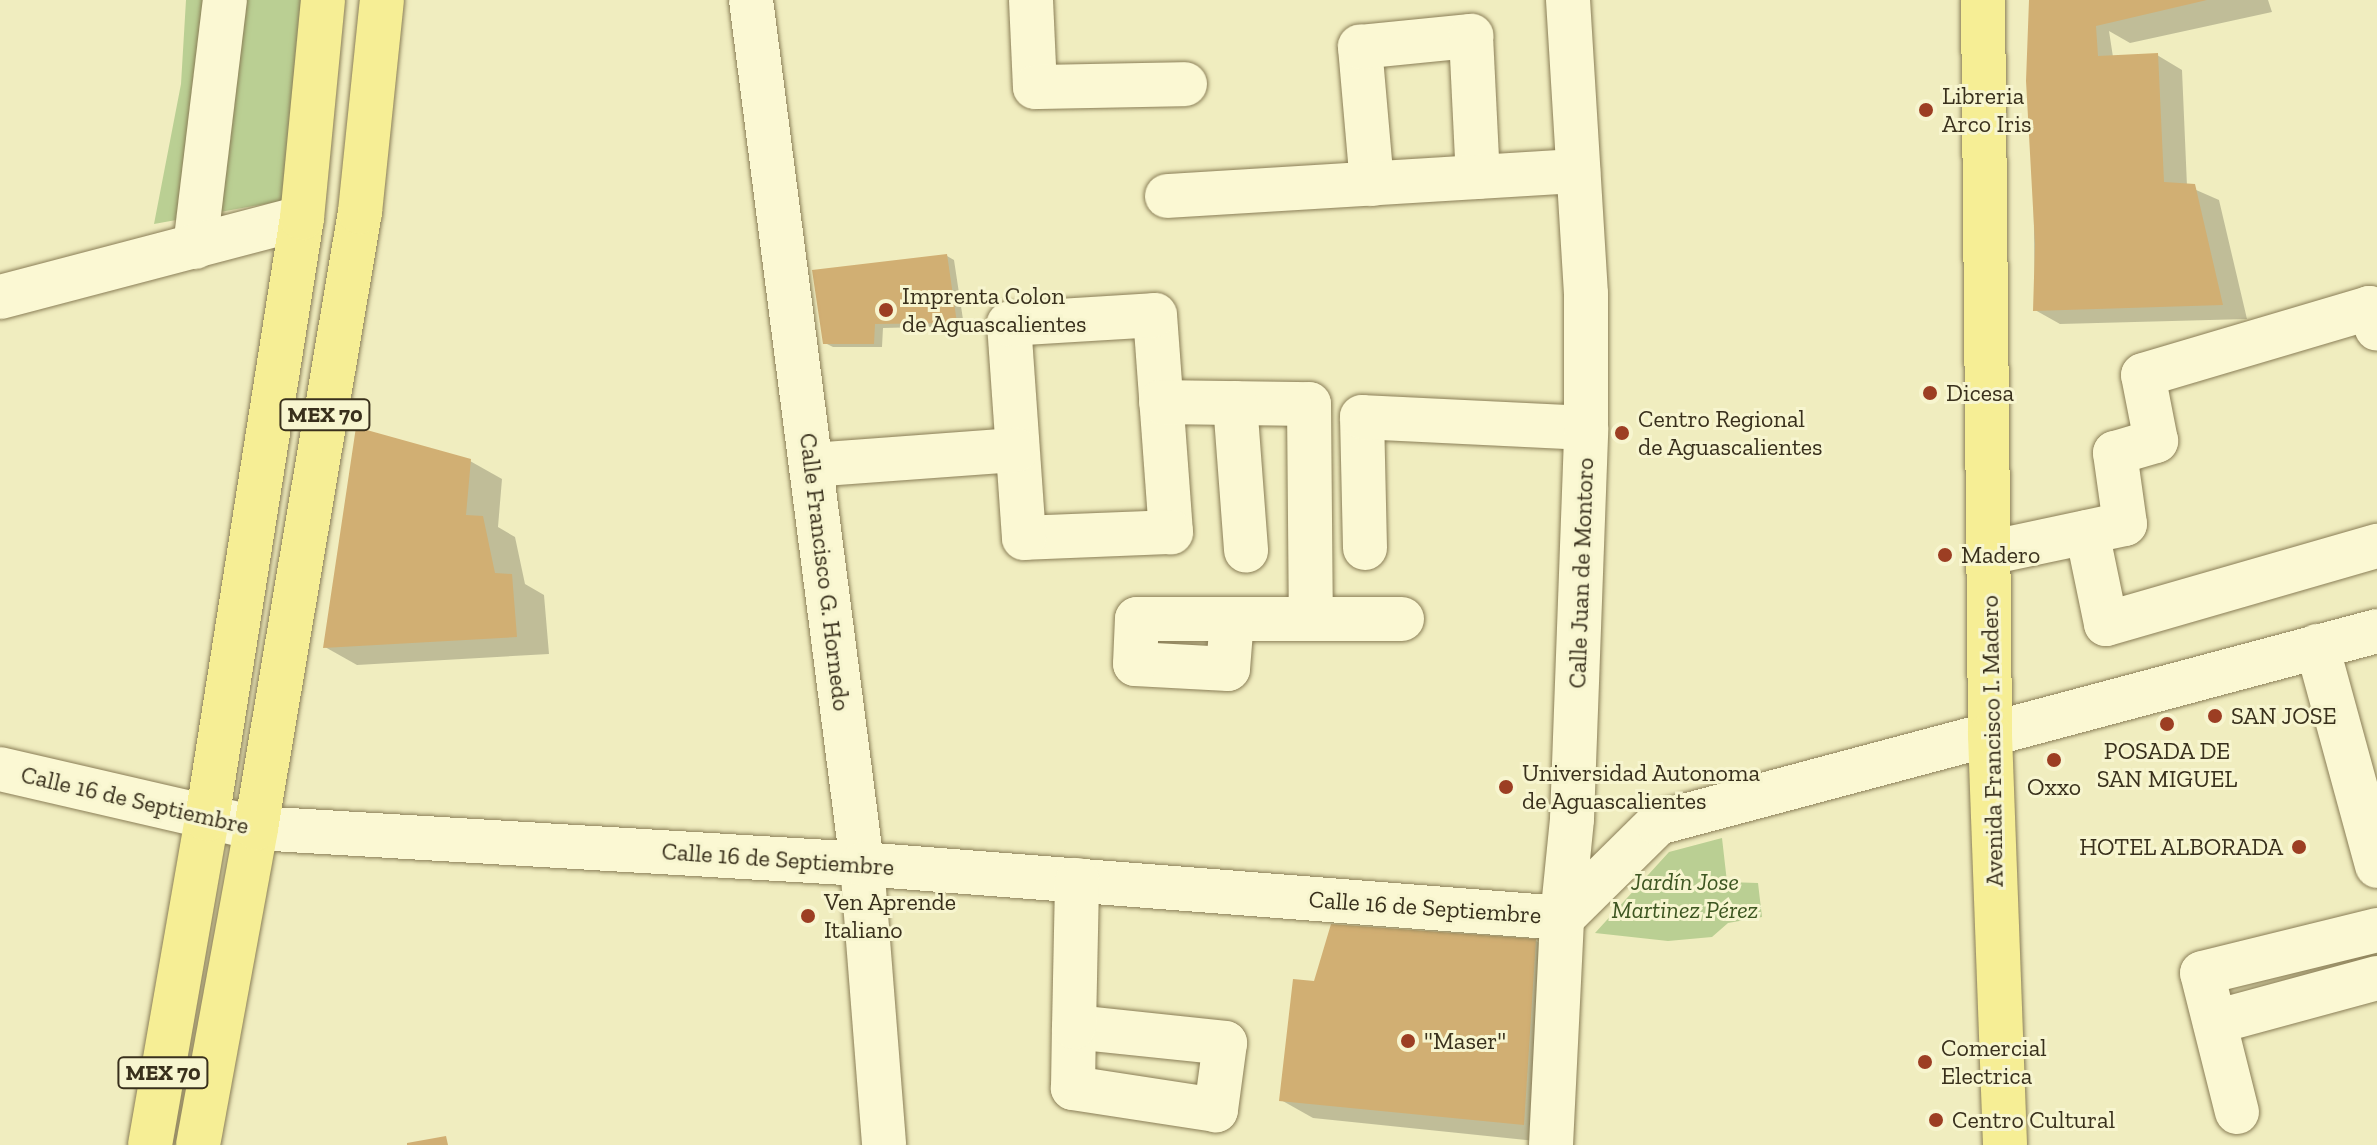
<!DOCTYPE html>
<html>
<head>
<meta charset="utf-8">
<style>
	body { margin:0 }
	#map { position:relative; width:2377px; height:1145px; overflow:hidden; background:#f0edbf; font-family:"Zilla Slab",serif }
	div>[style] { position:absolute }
	.green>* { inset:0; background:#bacf93 }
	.shadow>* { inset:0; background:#0003 }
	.building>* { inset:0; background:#d1af73 }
	.roads { filter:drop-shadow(0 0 2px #8a7e57) drop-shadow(0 0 2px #8a7e57) }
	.minor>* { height:44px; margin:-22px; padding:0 22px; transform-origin:22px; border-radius:22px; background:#fbf8d3 }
	.major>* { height:44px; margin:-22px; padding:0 22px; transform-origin:22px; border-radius:22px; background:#f6ee95 }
	.dots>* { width:22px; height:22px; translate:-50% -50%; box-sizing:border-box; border:4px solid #f7f5cf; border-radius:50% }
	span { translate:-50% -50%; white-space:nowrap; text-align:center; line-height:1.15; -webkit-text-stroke:6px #f7f5cf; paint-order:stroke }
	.shield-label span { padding:2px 6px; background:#f7f5cf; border:2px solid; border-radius:6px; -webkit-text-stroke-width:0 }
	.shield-label { font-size:22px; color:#39301c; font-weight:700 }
	.poi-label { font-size:24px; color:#39301c }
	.left { translate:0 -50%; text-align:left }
	.right { translate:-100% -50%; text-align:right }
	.street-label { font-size:24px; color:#39301c }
	.park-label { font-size:24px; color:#3d5621; font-style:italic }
</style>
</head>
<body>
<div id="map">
	<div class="green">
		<i style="clip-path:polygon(186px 0,304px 0,287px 200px,154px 224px,181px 84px)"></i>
		<i style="clip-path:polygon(1722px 838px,1727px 882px,1758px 883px,1762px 917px,1728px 923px,1712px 937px,1668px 941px,1595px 933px,1669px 852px)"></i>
	</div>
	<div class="shadow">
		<i style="clip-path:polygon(2031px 0,2268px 0,2272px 12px,2130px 43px,2109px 31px,2113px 57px,2157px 55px,2182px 70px,2187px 186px,2219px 200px,2247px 319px,2060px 324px,2035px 310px)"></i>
		<i style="clip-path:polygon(947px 256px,954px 260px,964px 326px,883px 328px,882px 347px,833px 347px,825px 343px)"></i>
		<i style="clip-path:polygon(470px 461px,502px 479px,498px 527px,515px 537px,525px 584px,544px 595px,549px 654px,357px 665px,325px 647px)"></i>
		<i style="clip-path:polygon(1536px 941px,1568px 960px,1556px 1143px,1313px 1118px,1281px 1100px,1315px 983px)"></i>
	</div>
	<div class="building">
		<i style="clip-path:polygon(2029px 0,2207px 0,2096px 26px,2098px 56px,2158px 53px,2164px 182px,2195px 184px,2223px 305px,2033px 311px,2035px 244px,2026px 81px)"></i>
		<i style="clip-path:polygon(947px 254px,957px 323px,875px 324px,874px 344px,823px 344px,812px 270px)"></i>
		<i style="clip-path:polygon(356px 427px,471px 459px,466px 515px,483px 516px,495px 573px,512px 574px,517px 637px,323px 648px)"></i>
		<i style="clip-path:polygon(1331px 924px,1536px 939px,1524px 1125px,1279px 1101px,1293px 979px,1314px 981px)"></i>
		<i style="clip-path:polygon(446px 1136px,448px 1145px,407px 1145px,407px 1143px)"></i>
	</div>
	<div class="roads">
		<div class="minor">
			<i style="left:751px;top:0;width:871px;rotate:82.68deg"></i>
			<i style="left:862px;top:864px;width:282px;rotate:85.5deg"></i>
			<i style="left:1031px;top:0;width:87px;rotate:87.4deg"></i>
			<i style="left:1035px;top:87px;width:150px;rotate:-1.1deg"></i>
			<i style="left:1372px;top:184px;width:138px;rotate:-95deg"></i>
			<i style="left:1360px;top:47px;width:112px;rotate:-5.7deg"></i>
			<i style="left:1471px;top:36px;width:141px;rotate:87.2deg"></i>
			<i style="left:1167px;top:196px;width:412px;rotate:-3.5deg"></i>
			<i style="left:195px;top:247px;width:249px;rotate:-83.1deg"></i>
			<i style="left:0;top:297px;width:312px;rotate:-14.7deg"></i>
			<i style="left:1155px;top:315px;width:218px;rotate:85.8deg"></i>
			<i style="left:1171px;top:532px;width:147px;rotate:177.7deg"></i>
			<i style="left:1024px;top:538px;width:215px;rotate:-94deg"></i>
			<i style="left:1009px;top:324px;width:146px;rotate:-3.5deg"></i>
			<i style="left:1161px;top:402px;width:148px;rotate:0.8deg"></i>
			<i style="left:1309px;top:404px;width:215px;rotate:89.5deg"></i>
			<i style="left:1235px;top:403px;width:148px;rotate:85.7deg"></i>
			<i style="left:811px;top:465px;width:206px;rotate:-4.2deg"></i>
			<i style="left:2087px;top:532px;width:94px;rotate:78.3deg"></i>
			<i style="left:2106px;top:624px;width:282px;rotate:-16.1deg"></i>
			<i style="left:1365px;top:548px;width:131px;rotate:-91.3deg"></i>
			<i style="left:1362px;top:417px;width:224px;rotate:2.8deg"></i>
			<i style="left:1988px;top:553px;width:140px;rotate:-12deg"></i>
			<i style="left:2125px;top:524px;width:72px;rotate:-98deg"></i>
			<i style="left:2115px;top:453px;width:43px;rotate:-16.3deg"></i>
			<i style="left:2156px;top:441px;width:67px;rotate:-101.1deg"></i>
			<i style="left:2143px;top:375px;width:236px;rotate:-16.5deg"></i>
			<i style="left:2369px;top:308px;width:22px;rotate:69deg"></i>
			<i style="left:1232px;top:619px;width:50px;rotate:94.6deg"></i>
			<i style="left:1228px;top:669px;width:93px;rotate:-176.9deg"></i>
			<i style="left:1135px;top:664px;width:45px;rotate:-87.5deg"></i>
			<i style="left:1137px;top:619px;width:265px"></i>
			<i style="left:2317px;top:646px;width:228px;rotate:74.7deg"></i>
			<i style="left:0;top:769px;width:263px;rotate:13deg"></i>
			<i style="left:256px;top:828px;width:607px;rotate:3.4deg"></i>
			<i style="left:862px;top:864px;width:702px;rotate:4.41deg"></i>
			<i style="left:1562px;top:918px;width:135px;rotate:-44.7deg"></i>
			<i style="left:1658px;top:823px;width:744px;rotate:-14.95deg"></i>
			<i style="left:2215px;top:1022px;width:168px;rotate:-15.2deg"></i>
			<i style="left:1074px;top:1027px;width:152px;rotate:6deg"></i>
			<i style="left:1225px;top:1043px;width:68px;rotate:97.7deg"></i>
			<i style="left:1216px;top:1110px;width:145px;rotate:-171.3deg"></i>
			<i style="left:1073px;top:1088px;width:61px;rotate:-89.1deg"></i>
			<i style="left:1074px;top:1027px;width:147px;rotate:-88.8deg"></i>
			<i style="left:2237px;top:1112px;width:143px;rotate:-104.1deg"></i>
			<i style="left:2202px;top:973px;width:180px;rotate:-13.8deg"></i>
			<i style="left:1551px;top:1145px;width:227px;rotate:-87.2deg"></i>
			<i style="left:1562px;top:918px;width:100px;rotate:-84.2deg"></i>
			<i style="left:1572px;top:819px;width:391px;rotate:-87.9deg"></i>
			<i style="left:1586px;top:428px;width:134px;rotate:-90deg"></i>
			<i style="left:1586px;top:294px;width:295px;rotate:-93.5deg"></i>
		</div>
		<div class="major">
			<i style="left:1983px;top:0;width:735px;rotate:89.45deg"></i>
			<i style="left:1990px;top:735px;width:410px;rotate:87.9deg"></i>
			<i style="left:150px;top:1145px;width:331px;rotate:-80.1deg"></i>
			<i style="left:207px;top:819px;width:608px;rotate:-81.02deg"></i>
			<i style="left:302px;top:218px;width:219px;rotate:-84.5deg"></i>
			<i style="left:198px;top:1145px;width:322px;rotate:-79.6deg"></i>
			<i style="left:256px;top:828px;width:625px;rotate:-80.42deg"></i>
			<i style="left:360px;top:212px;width:213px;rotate:-84.1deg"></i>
		</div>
	</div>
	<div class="dots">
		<i style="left:1926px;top:110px;background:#9c3e23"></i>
		<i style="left:886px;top:310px;background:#9c3e23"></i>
		<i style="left:1930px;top:393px;background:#9c3e23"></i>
		<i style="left:1622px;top:433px;background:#9c3e23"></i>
		<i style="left:1945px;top:555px;background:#9c3e23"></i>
		<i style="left:2215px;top:716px;background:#9c3e23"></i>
		<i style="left:2167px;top:724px;background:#9c3e23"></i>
		<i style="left:2054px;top:760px;background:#9c3e23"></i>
		<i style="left:1506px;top:787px;background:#9c3e23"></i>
		<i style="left:2299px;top:847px;background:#9c3e23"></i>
		<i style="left:808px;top:916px;background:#9c3e23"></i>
		<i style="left:1408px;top:1041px;background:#9c3e23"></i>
		<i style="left:1925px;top:1062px;background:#9c3e23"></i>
		<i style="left:1936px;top:1120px;background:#9c3e23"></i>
	</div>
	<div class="shield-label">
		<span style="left:325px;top:415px">MEX 70</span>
		<span style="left:163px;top:1073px">MEX 70</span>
	</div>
	<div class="poi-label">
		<span class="left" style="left:1942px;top:110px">Libreria<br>Arco Iris</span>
		<span class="left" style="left:902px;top:310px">Imprenta Colon<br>de Aguascalientes</span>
		<span class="left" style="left:1946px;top:393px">Dicesa</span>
		<span class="left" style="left:1638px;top:433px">Centro Regional<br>de Aguascalientes</span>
		<span class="left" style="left:1961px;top:555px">Madero</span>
		<span class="left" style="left:2231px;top:716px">SAN JOSE</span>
		<span style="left:2167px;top:765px">POSADA DE<br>SAN MIGUEL</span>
		<span class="left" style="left:1522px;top:787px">Universidad Autonoma<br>de Aguascalientes</span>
		<span style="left:2054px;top:787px">Oxxo</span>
		<span class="right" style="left:2283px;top:847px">HOTEL ALBORADA</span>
		<span class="left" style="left:824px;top:916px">Ven Aprende<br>Italiano</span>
		<span class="left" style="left:1424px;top:1041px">"Maser"</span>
		<span class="left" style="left:1941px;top:1062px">Comercial<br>Electrica</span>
		<span class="left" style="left:1952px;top:1120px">Centro Cultural</span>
	</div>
	<div class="street-label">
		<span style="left:825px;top:572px;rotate:83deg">Calle Francisco G. Hornedo</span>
		<span style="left:1581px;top:573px;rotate:-88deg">Calle Juan de Montoro</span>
		<span style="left:1992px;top:741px;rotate:-91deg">Avenida Francisco I. Madero</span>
		<span style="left:135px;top:800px;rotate:13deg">Calle 16 de Septiembre</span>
		<span style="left:778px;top:859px;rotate:4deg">Calle 16 de Septiembre</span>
		<span style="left:1425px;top:907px;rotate:4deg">Calle 16 de Septiembre</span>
	</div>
	<div class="park-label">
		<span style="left:1685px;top:896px">Jardín Jose<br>Martinez Pérez</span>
	</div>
</div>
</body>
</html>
